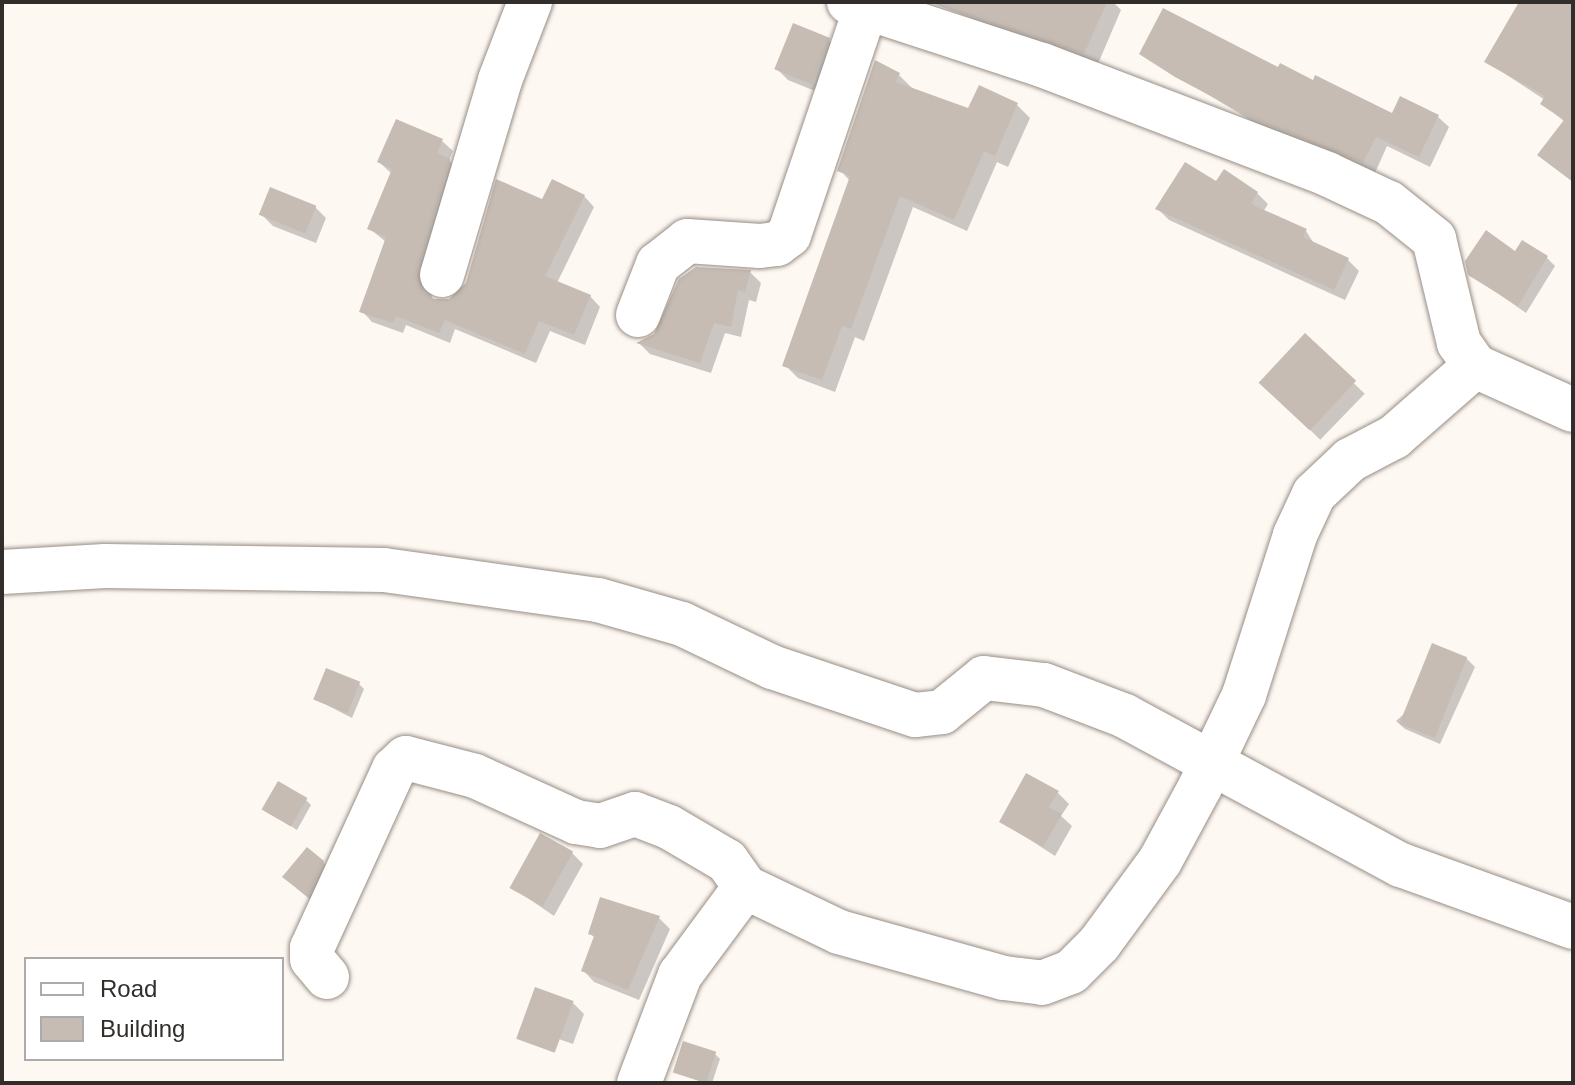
<!DOCTYPE html>
<html>
<head>
<meta charset="utf-8">
<style>
	body { margin:0 }
	#map { position:relative; width:1575px; height:1085px; overflow:hidden; background:#fef8f3; font-family:Arial,sans-serif }
	div>[style] { position:absolute }
	.shadow>* { inset:0; background:#0003; transform-origin:0 0 }
	.building>* { inset:0; background:#c6bcb4; transform-origin:0 0 }
	.roads { filter:drop-shadow(0 0 2px #978e85) drop-shadow(0 0 2px #978e85) }
	.minor>* { height:44px; margin:-22px; padding:0 22px; transform-origin:22px; border-radius:22px; background:#fff }
	span { translate:-50% -50%; white-space:nowrap; text-align:center; line-height:1.15; -webkit-text-stroke:7px #fff; paint-order:stroke }
	.frame { position:absolute; inset:0; border:4px solid #312d2a; pointer-events:none }
	.legend { position:absolute; left:24px; top:957px; width:260px; height:104px; box-sizing:border-box; background:#fff; border:2px solid #adabaa; margin:0; padding:10px 14px; list-style:none; font-size:24px; color:#312d2a }
	.legend li { display:flex; align-items:center; gap:16px; height:40px }
	.legend b { width:40px; border:2px solid #adabaa }
</style>
</head>
<body>
<div id="map">
	<div class="shadow">
		<i style="clip-path:polygon(929px 2px,1113px 2px,1121px 10px,1097px 66px)"></i>
		<i style="clip-path:polygon(1521px 2px,1573px 2px,1573px 182px,1540px 155px,1565px 122px,1543px 104px,1545px 100px,1487px 62px)"></i>
		<i style="clip-path:polygon(828px 39px,840px 51px,825px 95px,788px 80px,777px 69px)"></i>
		<i style="clip-path:polygon(1141px 54px,1279px 70px,1393px 116px,1437px 116px,1449px 127px,1430px 167px,1387px 146px,1375px 173px,1265px 129px)"></i>
		<i style="clip-path:polygon(899px 75px,912px 88px,969px 111px,980px 88px,1017px 105px,1030px 118px,1008px 167px,997px 162px,967px 231px,913px 207px,864px 341px,855px 337px,835px 392px,798px 378px,785px 365px,850px 181px,840px 170px)"></i>
		<i style="clip-path:polygon(442px 141px,453px 151px,449px 160px,460px 172px,428px 281px,433px 301px,449px 301px,543px 202px,584px 196px,594px 207px,557px 283px,590px 296px,600px 307px,585px 345px,550px 331px,536px 363px,455px 329px,450px 343px,406px 325px,403px 333px,372px 322px,362px 311px,386px 242px,370px 229px,392px 174px,379px 162px)"></i>
		<i style="clip-path:polygon(1216px 184px,1257px 193px,1268px 204px,1263px 212px,1306px 231px,1315px 245px,1348px 260px,1359px 271px,1345px 300px,1169px 220px,1158px 209px)"></i>
		<i style="clip-path:polygon(315px 207px,326px 218px,316px 243px,273px 226px,262px 215px)"></i>
		<i style="clip-path:polygon(1516px 253px,1547px 258px,1555px 266px,1526px 313px,1470px 274px)"></i>
		<i style="clip-path:polygon(750px 272px,761px 283px,756px 302px,749px 300px,741px 337px,725px 333px,711px 373px,650px 354px,640px 344px)"></i>
		<i style="left:1305px;top:336px;width:83px;height:64px;rotate:44deg"></i>
		<i style="clip-path:polygon(1466px 658px,1475px 667px,1440px 744px,1405px 729px,1396px 721px)"></i>
		<i style="clip-path:polygon(359px 684px,364px 689px,352px 718px,315px 699px)"></i>
		<i style="clip-path:polygon(1058px 793px,1069px 804px,1061px 816px,1072px 826px,1055px 856px,1001px 821px)"></i>
		<i style="clip-path:polygon(306px 800px,311px 805px,297px 830px,264px 809px)"></i>
		<i style="clip-path:polygon(572px 853px,583px 864px,554px 916px,513px 888px)"></i>
		<i style="clip-path:polygon(323px 862px,334px 874px,319px 907px,296px 888px)"></i>
		<i style="clip-path:polygon(659px 918px,670px 929px,639px 1000px,594px 982px,583px 970px,595px 938px,590px 933px)"></i>
		<i style="clip-path:polygon(573px 1003px,584px 1014px,573px 1044px,536px 1031px)"></i>
		<i style="clip-path:polygon(715px 1054px,720px 1059px,712px 1083px,675px 1071px)"></i>
	</div>
	<div class="building">
		<i style="clip-path:polygon(930px 2px,1107px 2px,1084px 54px)"></i>
		<i style="clip-path:polygon(1519px 2px,1573px 2px,1573px 182px,1537px 155px,1564px 120px,1540px 104px,1545px 96px,1484px 62px)"></i>
		<i style="clip-path:polygon(1163px 8px,1278px 67px,1280px 63px,1313px 80px,1315px 75px,1392px 113px,1400px 96px,1439px 115px,1419px 157px,1376px 137px,1363px 163px,1252px 118px,1175px 77px,1139px 54px)"></i>
		<i style="left:793px;top:23px;width:40px;height:50px;rotate:22deg"></i>
		<i style="clip-path:polygon(875px 60px,900px 73px,896px 82px,968px 108px,979px 85px,1018px 103px,995px 156px,984px 151px,954px 220px,900px 196px,851px 329px,842px 326px,822px 380px,782px 366px,850px 176px,837px 171px)"></i>
		<i style="clip-path:polygon(396px 119px,443px 139px,437px 153px,450px 159px,418px 269px,423px 292px,434px 299px,449px 299px,466px 283px,496px 179px,542px 199px,552px 179px,585px 195px,545px 276px,591px 295px,574px 335px,539px 321px,525px 354px,445px 320px,439px 333px,396px 316px,393px 323px,359px 312px,386px 237px,367px 229px,392px 169px,377px 162px)"></i>
		<i style="clip-path:polygon(1185px 162px,1216px 181px,1224px 169px,1258px 192px,1251px 204px,1307px 229px,1303px 237px,1349px 258px,1334px 290px,1155px 209px)"></i>
		<i style="left:270px;top:187px;width:50px;height:30px;rotate:22deg"></i>
		<i style="clip-path:polygon(1486px 230px,1515px 251px,1522px 240px,1548px 256px,1518px 306px,1468px 275px,1465px 261px)"></i>
		<i style="clip-path:polygon(696px 267px,751px 270px,745px 292px,738px 290px,731px 327px,714px 323px,700px 363px,636px 343px,654px 334px,679px 279px)"></i>
		<i style="left:1305px;top:333px;width:70px;height:68px;rotate:43deg"></i>
		<i style="left:1432px;top:643px;width:38px;height:87px;rotate:22deg"></i>
		<i style="left:326px;top:668px;width:37px;height:34px;rotate:22deg"></i>
		<i style="clip-path:polygon(1026px 773px,1059px 791px,1049px 807px,1062px 814px,1043px 847px,999px 822px)"></i>
		<i style="left:278px;top:781px;width:34px;height:33px;rotate:30deg"></i>
		<i style="left:540px;top:833px;width:38px;height:63px;rotate:29deg"></i>
		<i style="clip-path:polygon(307px 847px,324px 861px,308px 897px,282px 877px)"></i>
		<i style="clip-path:polygon(600px 897px,660px 916px,628px 990px,581px 971px,594px 936px,588px 934px)"></i>
		<i style="left:535px;top:987px;width:41px;height:55px;rotate:20deg"></i>
		<i style="left:683px;top:1041px;width:35px;height:33px;rotate:18deg"></i>
	</div>
	<div class="roads">
		<div class="minor">
			<i style="left:849px;top:2px;width:203px;rotate:18.1deg"></i>
			<i style="left:1042px;top:65px;width:305px;rotate:20.9deg"></i>
			<i style="left:1327px;top:174px;width:68px;rotate:25.1deg"></i>
			<i style="left:1389px;top:203px;width:58px;rotate:38.7deg"></i>
			<i style="left:1434px;top:239px;width:107px;rotate:76.5deg"></i>
			<i style="left:1459px;top:343px;width:28px;rotate:55deg"></i>
			<i style="left:1475px;top:366px;width:107px;rotate:24.2deg"></i>
			<i style="left:442px;top:275px;width:203px;rotate:-73.4deg"></i>
			<i style="left:500px;top:80px;width:84px;rotate:-69deg"></i>
			<i style="left:638px;top:315px;width:55px;rotate:-68.6deg"></i>
			<i style="left:658px;top:264px;width:37px;rotate:-38deg"></i>
			<i style="left:687px;top:241px;width:73px;rotate:3.9deg"></i>
			<i style="left:760px;top:246px;width:17px;rotate:-7deg"></i>
			<i style="left:777px;top:244px;width:15px;rotate:-37deg"></i>
			<i style="left:789px;top:235px;width:240px;rotate:-71.3deg"></i>
			<i style="left:2px;top:572px;width:103px;rotate:-3.3deg"></i>
			<i style="left:105px;top:566px;width:279px;rotate:0.8deg"></i>
			<i style="left:384px;top:570px;width:216px;rotate:8deg"></i>
			<i style="left:598px;top:600px;width:87px;rotate:15.9deg"></i>
			<i style="left:682px;top:624px;width:100px;rotate:25.5deg"></i>
			<i style="left:772px;top:667px;width:151px;rotate:18.6deg"></i>
			<i style="left:915px;top:715px;width:27px;rotate:-6deg"></i>
			<i style="left:942px;top:712px;width:54px;rotate:-39deg"></i>
			<i style="left:984px;top:678px;width:60px;rotate:6.7deg"></i>
			<i style="left:1044px;top:685px;width:87px;rotate:20.9deg"></i>
			<i style="left:1125px;top:716px;width:314px;rotate:28.4deg"></i>
			<i style="left:1401px;top:865px;width:183px;rotate:19.8deg"></i>
			<i style="left:327px;top:977px;width:23px;rotate:-130deg"></i>
			<i style="left:312px;top:959px;width:11px;rotate:-90deg"></i>
			<i style="left:312px;top:948px;width:197px;rotate:-65.4deg"></i>
			<i style="left:394px;top:769px;width:16px;rotate:-43deg"></i>
			<i style="left:406px;top:758px;width:71px;rotate:14.6deg"></i>
			<i style="left:475px;top:776px;width:111px;rotate:24.5deg"></i>
			<i style="left:576px;top:822px;width:24px;rotate:9deg"></i>
			<i style="left:600px;top:826px;width:37px;rotate:-19deg"></i>
			<i style="left:635px;top:814px;width:36px;rotate:21deg"></i>
			<i style="left:669px;top:827px;width:67px;rotate:30.4deg"></i>
			<i style="left:727px;top:861px;width:32px;rotate:55deg"></i>
			<i style="left:745px;top:887px;width:104px;rotate:25.6deg"></i>
			<i style="left:839px;top:932px;width:171px;rotate:15.6deg"></i>
			<i style="left:1004px;top:978px;width:38px;rotate:7deg"></i>
			<i style="left:1042px;top:983px;width:31px;rotate:-21deg"></i>
			<i style="left:1071px;top:972px;width:40px;rotate:-45deg"></i>
			<i style="left:1099px;top:944px;width:103px;rotate:-53.7deg"></i>
			<i style="left:1160px;top:861px;width:84px;rotate:-61.6deg"></i>
			<i style="left:1200px;top:787px;width:102px;rotate:-64.4deg"></i>
			<i style="left:1244px;top:695px;width:168px;rotate:-72.3deg"></i>
			<i style="left:1295px;top:535px;width:45px;rotate:-65.1deg"></i>
			<i style="left:1314px;top:494px;width:50px;rotate:-43.4deg"></i>
			<i style="left:1350px;top:460px;width:50px;rotate:-27.6deg"></i>
			<i style="left:1394px;top:437px;width:108px;rotate:-41.2deg"></i>
			<i style="left:639px;top:1083px;width:116px;rotate:-69.2deg"></i>
			<i style="left:680px;top:975px;width:109px;rotate:-53.5deg"></i>
		</div>
	</div>
	<div class="frame"></div>
	<ul class="legend">
	<li><b style="height:10px;background:#fff"></b>Road</li>
	<li><b style="height:22px;background:#c6bcb4"></b>Building</li>
	</ul>
</div>
</body>
</html>
